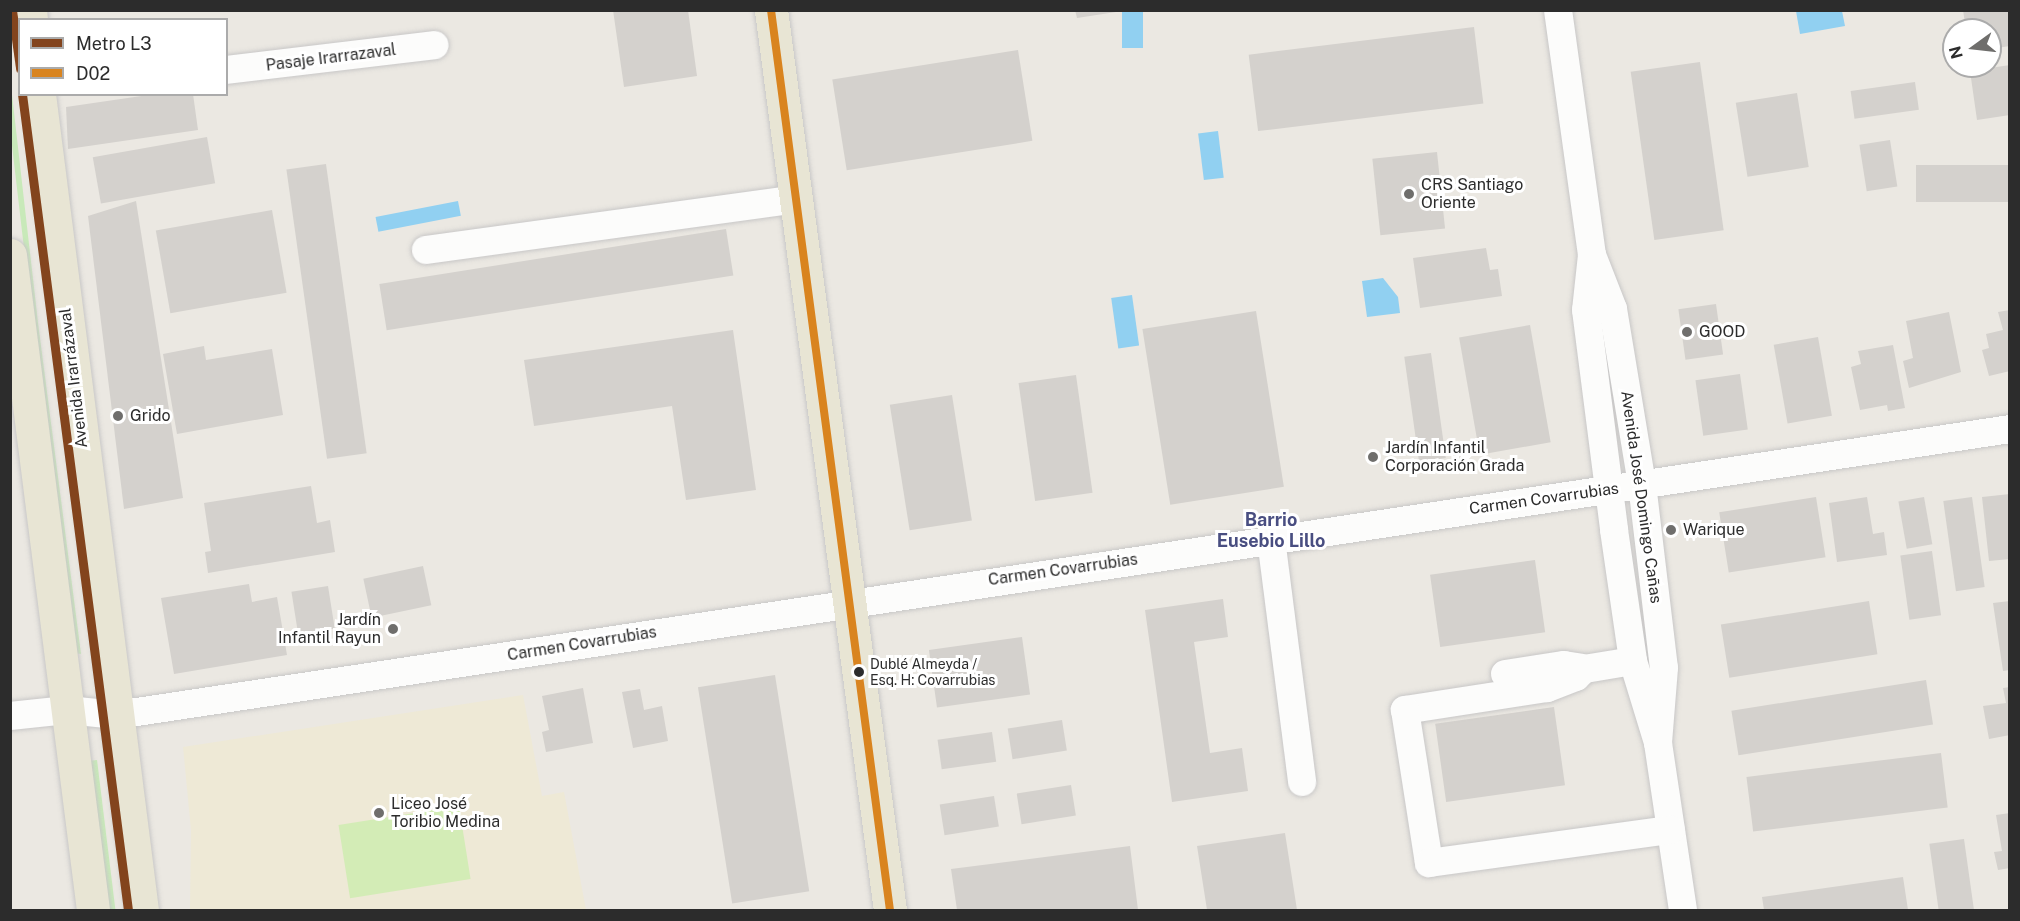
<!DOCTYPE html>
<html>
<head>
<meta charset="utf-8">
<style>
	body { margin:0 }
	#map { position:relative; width:2020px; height:921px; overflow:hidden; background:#ebe8e2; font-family:"Public Sans",sans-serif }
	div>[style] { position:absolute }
	.education>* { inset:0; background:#eee9d6 }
	.green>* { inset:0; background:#c8e9b9; transform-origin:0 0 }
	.pitch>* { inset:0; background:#d3ecb6; transform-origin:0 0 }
	.water>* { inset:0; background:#91d0f1; transform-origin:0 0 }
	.building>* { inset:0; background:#d4d1cd; transform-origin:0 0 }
	.roads { filter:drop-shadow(0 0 2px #c8c7c7) drop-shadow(0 0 2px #c8c7c7) }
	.minor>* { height:28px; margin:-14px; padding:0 14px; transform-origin:14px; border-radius:14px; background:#fcfcfb }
	.major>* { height:33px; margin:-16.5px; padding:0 16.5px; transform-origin:16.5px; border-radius:16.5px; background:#e8e5d4 }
	.bus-1>* { height:8px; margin:-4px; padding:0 4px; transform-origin:4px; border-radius:4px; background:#d9841f }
	.metro-1>* { height:9px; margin:-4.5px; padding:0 4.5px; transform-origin:4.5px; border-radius:4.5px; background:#83441d }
	.dots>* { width:16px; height:16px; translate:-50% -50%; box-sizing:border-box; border:3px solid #fff; border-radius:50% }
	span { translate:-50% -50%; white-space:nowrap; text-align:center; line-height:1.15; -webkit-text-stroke:6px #fff; paint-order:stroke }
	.bus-label { font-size:14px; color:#2c2c2c }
	.left { translate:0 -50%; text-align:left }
	.street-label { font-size:16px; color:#2c2c2c }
	.poi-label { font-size:16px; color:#2c2c2c }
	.right { translate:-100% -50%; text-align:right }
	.neighbourhood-label { font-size:18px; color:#494e81; font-weight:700 }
	.frame { position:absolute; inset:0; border:12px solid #2c2c2c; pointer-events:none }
	.legend { position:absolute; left:18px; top:18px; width:210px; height:78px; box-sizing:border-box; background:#fff; border:2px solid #ababab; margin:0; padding:8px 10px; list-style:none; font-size:18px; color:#2c2c2c }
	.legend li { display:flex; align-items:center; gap:12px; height:30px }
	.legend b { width:30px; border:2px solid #ababab }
	.north { position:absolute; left:1942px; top:18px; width:60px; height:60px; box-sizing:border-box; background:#fff; border:2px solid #ababab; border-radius:50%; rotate:255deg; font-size:16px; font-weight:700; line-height:24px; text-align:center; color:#2c2c2c }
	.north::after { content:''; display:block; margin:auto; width:21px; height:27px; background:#6f6e6c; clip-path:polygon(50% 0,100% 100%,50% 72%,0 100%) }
</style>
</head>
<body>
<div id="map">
	<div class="education">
		<i style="clip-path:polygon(523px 695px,542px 796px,564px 792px,586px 910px,190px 910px,191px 830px,183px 747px)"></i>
	</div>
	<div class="green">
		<i style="clip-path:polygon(10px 77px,38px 323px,81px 654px,75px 653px,36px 351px,11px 137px)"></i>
		<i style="left:97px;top:760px;width:151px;height:9px;rotate:83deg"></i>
	</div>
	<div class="pitch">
		<i style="left:459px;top:806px;width:74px;height:122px;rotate:81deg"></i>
	</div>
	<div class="water">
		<i style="left:1122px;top:11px;width:21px;height:37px"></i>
		<i style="clip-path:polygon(1796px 11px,1842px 11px,1845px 26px,1800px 34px)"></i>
		<i style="left:1218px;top:131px;width:47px;height:20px;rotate:83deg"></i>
		<i style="left:458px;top:201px;width:15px;height:84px;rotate:79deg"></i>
		<i style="clip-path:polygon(1383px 278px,1398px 297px,1400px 313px,1367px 317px,1362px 281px)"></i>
		<i style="left:1132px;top:295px;width:51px;height:21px;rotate:82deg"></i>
	</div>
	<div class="building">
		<i style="clip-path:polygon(613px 10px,688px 10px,697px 76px,624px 87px)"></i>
		<i style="clip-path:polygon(1075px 10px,1116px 10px,1116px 12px,1077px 18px)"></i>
		<i style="clip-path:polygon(1963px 10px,2010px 10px,2010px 46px,1990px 49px,1990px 30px,1966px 30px)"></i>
		<i style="left:1474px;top:27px;width:77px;height:227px;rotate:83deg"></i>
		<i style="left:1018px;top:50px;width:92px;height:188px;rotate:81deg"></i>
		<i style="left:1700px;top:62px;width:170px;height:70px;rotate:82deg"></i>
		<i style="clip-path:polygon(2010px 65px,2010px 115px,1977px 120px,1970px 71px)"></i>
		<i style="left:1915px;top:82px;width:28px;height:65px;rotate:82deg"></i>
		<i style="left:1797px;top:93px;width:75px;height:62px;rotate:81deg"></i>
		<i style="clip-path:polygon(155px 94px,193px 94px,198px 130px,68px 149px,66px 107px)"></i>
		<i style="left:207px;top:137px;width:47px;height:116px;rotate:80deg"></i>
		<i style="left:1890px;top:140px;width:47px;height:31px;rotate:81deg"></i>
		<i style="left:1437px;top:152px;width:77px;height:65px;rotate:84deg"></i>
		<i style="left:326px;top:164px;width:292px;height:40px;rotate:82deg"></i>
		<i style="left:2010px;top:165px;width:37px;height:94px;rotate:90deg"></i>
		<i style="clip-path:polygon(136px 201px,183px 498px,124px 509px,88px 216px)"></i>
		<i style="left:272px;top:210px;width:84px;height:118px;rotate:80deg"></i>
		<i style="left:726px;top:229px;width:47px;height:351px;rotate:81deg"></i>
		<i style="clip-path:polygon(1486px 248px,1490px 270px,1498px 269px,1502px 296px,1420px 308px,1413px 258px)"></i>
		<i style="left:1716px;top:304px;width:51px;height:38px;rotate:82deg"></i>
		<i style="clip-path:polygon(2010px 310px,2010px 371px,1989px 376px,1982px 350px,1989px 348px,1986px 334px,2003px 330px,1998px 312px)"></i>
		<i style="left:1256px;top:311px;width:178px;height:115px;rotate:81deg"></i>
		<i style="clip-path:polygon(1949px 312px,1961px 372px,1909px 388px,1903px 361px,1913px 358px,1906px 321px)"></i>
		<i style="left:1530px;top:325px;width:119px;height:72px;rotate:80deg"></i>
		<i style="clip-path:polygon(733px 330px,756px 490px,686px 500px,672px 406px,534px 426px,524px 360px)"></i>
		<i style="left:1818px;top:337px;width:80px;height:45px;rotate:80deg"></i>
		<i style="clip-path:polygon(1893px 345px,1905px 408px,1888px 411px,1887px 405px,1860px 410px,1851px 367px,1861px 364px,1858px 351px)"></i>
		<i style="clip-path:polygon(204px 346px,206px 360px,272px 349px,283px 415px,177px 434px,163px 354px)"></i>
		<i style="left:1431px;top:353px;width:106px;height:27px;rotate:82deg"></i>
		<i style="left:1740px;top:374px;width:56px;height:45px;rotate:82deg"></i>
		<i style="left:1076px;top:375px;width:119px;height:58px;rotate:82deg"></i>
		<i style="left:952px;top:395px;width:127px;height:63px;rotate:81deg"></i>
		<i style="clip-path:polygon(311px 486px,317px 523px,330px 520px,335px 552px,208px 573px,205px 552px,211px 551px,204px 503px)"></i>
		<i style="clip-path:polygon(2010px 494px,2010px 559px,1989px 561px,1982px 497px)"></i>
		<i style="left:1816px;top:497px;width:61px;height:98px;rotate:81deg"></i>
		<i style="clip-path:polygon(1867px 497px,1873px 534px,1884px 532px,1887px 555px,1837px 562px,1829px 503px)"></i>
		<i style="left:1924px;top:497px;width:48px;height:26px;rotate:80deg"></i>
		<i style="left:1972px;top:497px;width:91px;height:29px;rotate:82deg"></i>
		<i style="left:1932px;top:551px;width:65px;height:32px;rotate:82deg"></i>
		<i style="left:1535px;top:560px;width:73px;height:106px;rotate:82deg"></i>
		<i style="left:423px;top:566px;width:40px;height:61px;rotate:78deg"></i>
		<i style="clip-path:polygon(249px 584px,252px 602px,277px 597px,287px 655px,174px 674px,161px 598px)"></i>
		<i style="left:328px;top:586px;width:43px;height:37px;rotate:81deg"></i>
		<i style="clip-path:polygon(1223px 599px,1228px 637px,1194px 642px,1210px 753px,1242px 748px,1248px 791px,1172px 802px,1145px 610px)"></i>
		<i style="left:1869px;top:601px;width:54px;height:150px;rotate:81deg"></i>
		<i style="clip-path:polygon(2010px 601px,2010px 670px,2003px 671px,1993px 603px)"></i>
		<i style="left:1022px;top:637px;width:58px;height:94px;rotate:82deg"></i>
		<i style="left:775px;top:675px;width:219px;height:78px;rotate:81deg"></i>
		<i style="left:1926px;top:680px;width:45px;height:197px;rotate:81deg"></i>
		<i style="clip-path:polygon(2010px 687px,2010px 735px,1989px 739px,1983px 706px,2006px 703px,2003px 688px)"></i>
		<i style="clip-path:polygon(583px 688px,593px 743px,546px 752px,542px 732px,549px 730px,542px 696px)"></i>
		<i style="clip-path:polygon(640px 689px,644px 710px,662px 706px,668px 741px,633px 748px,622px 692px)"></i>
		<i style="left:1554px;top:707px;width:79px;height:120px;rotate:82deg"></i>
		<i style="left:1062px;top:720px;width:31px;height:55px;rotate:81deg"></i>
		<i style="left:992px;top:732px;width:30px;height:55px;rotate:82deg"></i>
		<i style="left:1941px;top:753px;width:55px;height:196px;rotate:83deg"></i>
		<i style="left:1071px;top:785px;width:31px;height:55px;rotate:81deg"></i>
		<i style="left:994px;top:796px;width:31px;height:55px;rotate:81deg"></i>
		<i style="clip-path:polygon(2010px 813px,2010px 868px,1998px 870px,1994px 852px,2002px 851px,1996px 815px)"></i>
		<i style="clip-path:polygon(1285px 833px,1297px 910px,1207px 910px,1197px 846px)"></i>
		<i style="left:1964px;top:839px;width:72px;height:35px;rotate:82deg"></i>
		<i style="clip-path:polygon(1130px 846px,1138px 910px,957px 910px,951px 869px)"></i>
		<i style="clip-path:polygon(1903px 877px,1908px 910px,1764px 910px,1762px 897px)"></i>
	</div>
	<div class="roads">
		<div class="minor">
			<i style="left:1558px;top:10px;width:247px;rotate:82.1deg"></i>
			<i style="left:1592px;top:255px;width:58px;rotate:68.7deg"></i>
			<i style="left:1613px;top:309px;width:177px;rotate:80.6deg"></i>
			<i style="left:1642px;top:484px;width:185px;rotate:83.2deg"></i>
			<i style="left:1664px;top:668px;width:75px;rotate:94.6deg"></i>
			<i style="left:226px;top:70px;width:210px;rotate:-6.8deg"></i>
			<i style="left:426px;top:250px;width:373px;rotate:-7.8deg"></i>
			<i style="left:1592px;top:255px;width:55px;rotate:96.2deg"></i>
			<i style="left:1586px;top:310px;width:222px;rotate:82.7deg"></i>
			<i style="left:1614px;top:530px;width:132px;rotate:81.7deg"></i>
			<i style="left:1633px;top:661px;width:86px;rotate:73deg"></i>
			<i style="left:1658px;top:743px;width:169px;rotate:81.5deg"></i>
			<i style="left:1271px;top:539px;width:245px;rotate:82.7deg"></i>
			<i style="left:1633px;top:661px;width:50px;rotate:170.7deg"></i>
			<i style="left:1584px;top:669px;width:11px;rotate:135deg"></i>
			<i style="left:1576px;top:677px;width:31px;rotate:159deg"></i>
			<i style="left:1547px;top:688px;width:144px;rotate:171.2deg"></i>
			<i style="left:1405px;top:710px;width:155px;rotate:81.1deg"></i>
			<i style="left:1429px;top:863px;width:244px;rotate:-7.8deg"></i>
			<i style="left:1505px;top:674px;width:60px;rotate:-8.7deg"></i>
			<i style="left:1564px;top:665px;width:18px;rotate:9deg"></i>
			<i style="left:10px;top:716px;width:57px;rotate:-6deg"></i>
			<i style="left:67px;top:710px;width:50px;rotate:5.7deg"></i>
			<i style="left:117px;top:715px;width:1914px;rotate:-8.59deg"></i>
		</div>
		<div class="major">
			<i style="left:30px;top:10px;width:10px;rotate:84deg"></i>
			<i style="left:771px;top:10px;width:908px;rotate:82.47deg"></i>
			<i style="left:39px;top:94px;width:822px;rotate:82.81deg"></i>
			<i style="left:10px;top:255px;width:660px;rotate:82.78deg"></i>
		</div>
	</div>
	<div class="bus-1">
		<i style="left:771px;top:10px;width:908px;rotate:82.47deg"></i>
	</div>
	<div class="metro-1">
		<i style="left:12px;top:10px;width:59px;rotate:82.1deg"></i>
		<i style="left:22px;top:94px;width:823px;rotate:82.6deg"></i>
	</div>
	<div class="dots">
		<i style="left:1409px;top:194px;background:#6f6e6c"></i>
		<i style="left:1687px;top:332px;background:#6f6e6c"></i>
		<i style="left:118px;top:416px;background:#6f6e6c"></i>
		<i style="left:1373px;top:457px;background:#6f6e6c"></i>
		<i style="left:1671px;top:530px;background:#6f6e6c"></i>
		<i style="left:393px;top:629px;background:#6f6e6c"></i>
		<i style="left:859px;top:672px;background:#2c2c2c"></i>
		<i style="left:379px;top:813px;background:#6f6e6c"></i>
	</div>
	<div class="bus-label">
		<span class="left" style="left:870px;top:672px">Dublé Almeyda /<br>Esq. H: Covarrubias</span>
	</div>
	<div class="street-label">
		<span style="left:331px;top:58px;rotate:-7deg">Pasaje Irarrazaval</span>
		<span style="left:74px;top:378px;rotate:-97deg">Avenida Irarrázaval</span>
		<span style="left:1641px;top:497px;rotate:82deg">Avenida José Domingo Cañas</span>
		<span style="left:1544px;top:499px;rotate:-8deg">Carmen Covarrubias</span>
		<span style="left:1063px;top:570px;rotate:-8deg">Carmen Covarrubias</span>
		<span style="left:582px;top:644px;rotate:-9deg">Carmen Covarrubias</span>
	</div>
	<div class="poi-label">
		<span class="left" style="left:1421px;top:194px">CRS Santiago<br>Oriente</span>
		<span class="left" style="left:1699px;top:332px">GOOD</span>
		<span class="left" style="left:130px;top:416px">Grido</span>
		<span class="left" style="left:1385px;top:457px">Jardín Infantil<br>Corporación Grada</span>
		<span class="left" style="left:1683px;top:530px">Warique</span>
		<span class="right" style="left:381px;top:629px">Jardín<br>Infantil Rayun</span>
		<span class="left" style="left:391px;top:813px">Liceo José<br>Toribio Medina</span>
	</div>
	<div class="neighbourhood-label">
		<span style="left:1271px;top:531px">Barrio<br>Eusebio Lillo</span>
	</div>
	<div class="frame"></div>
	<ul class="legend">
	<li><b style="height:8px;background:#83441d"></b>Metro L3</li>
	<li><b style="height:8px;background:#d9841f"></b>D02</li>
	</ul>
	<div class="north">N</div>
</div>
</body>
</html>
